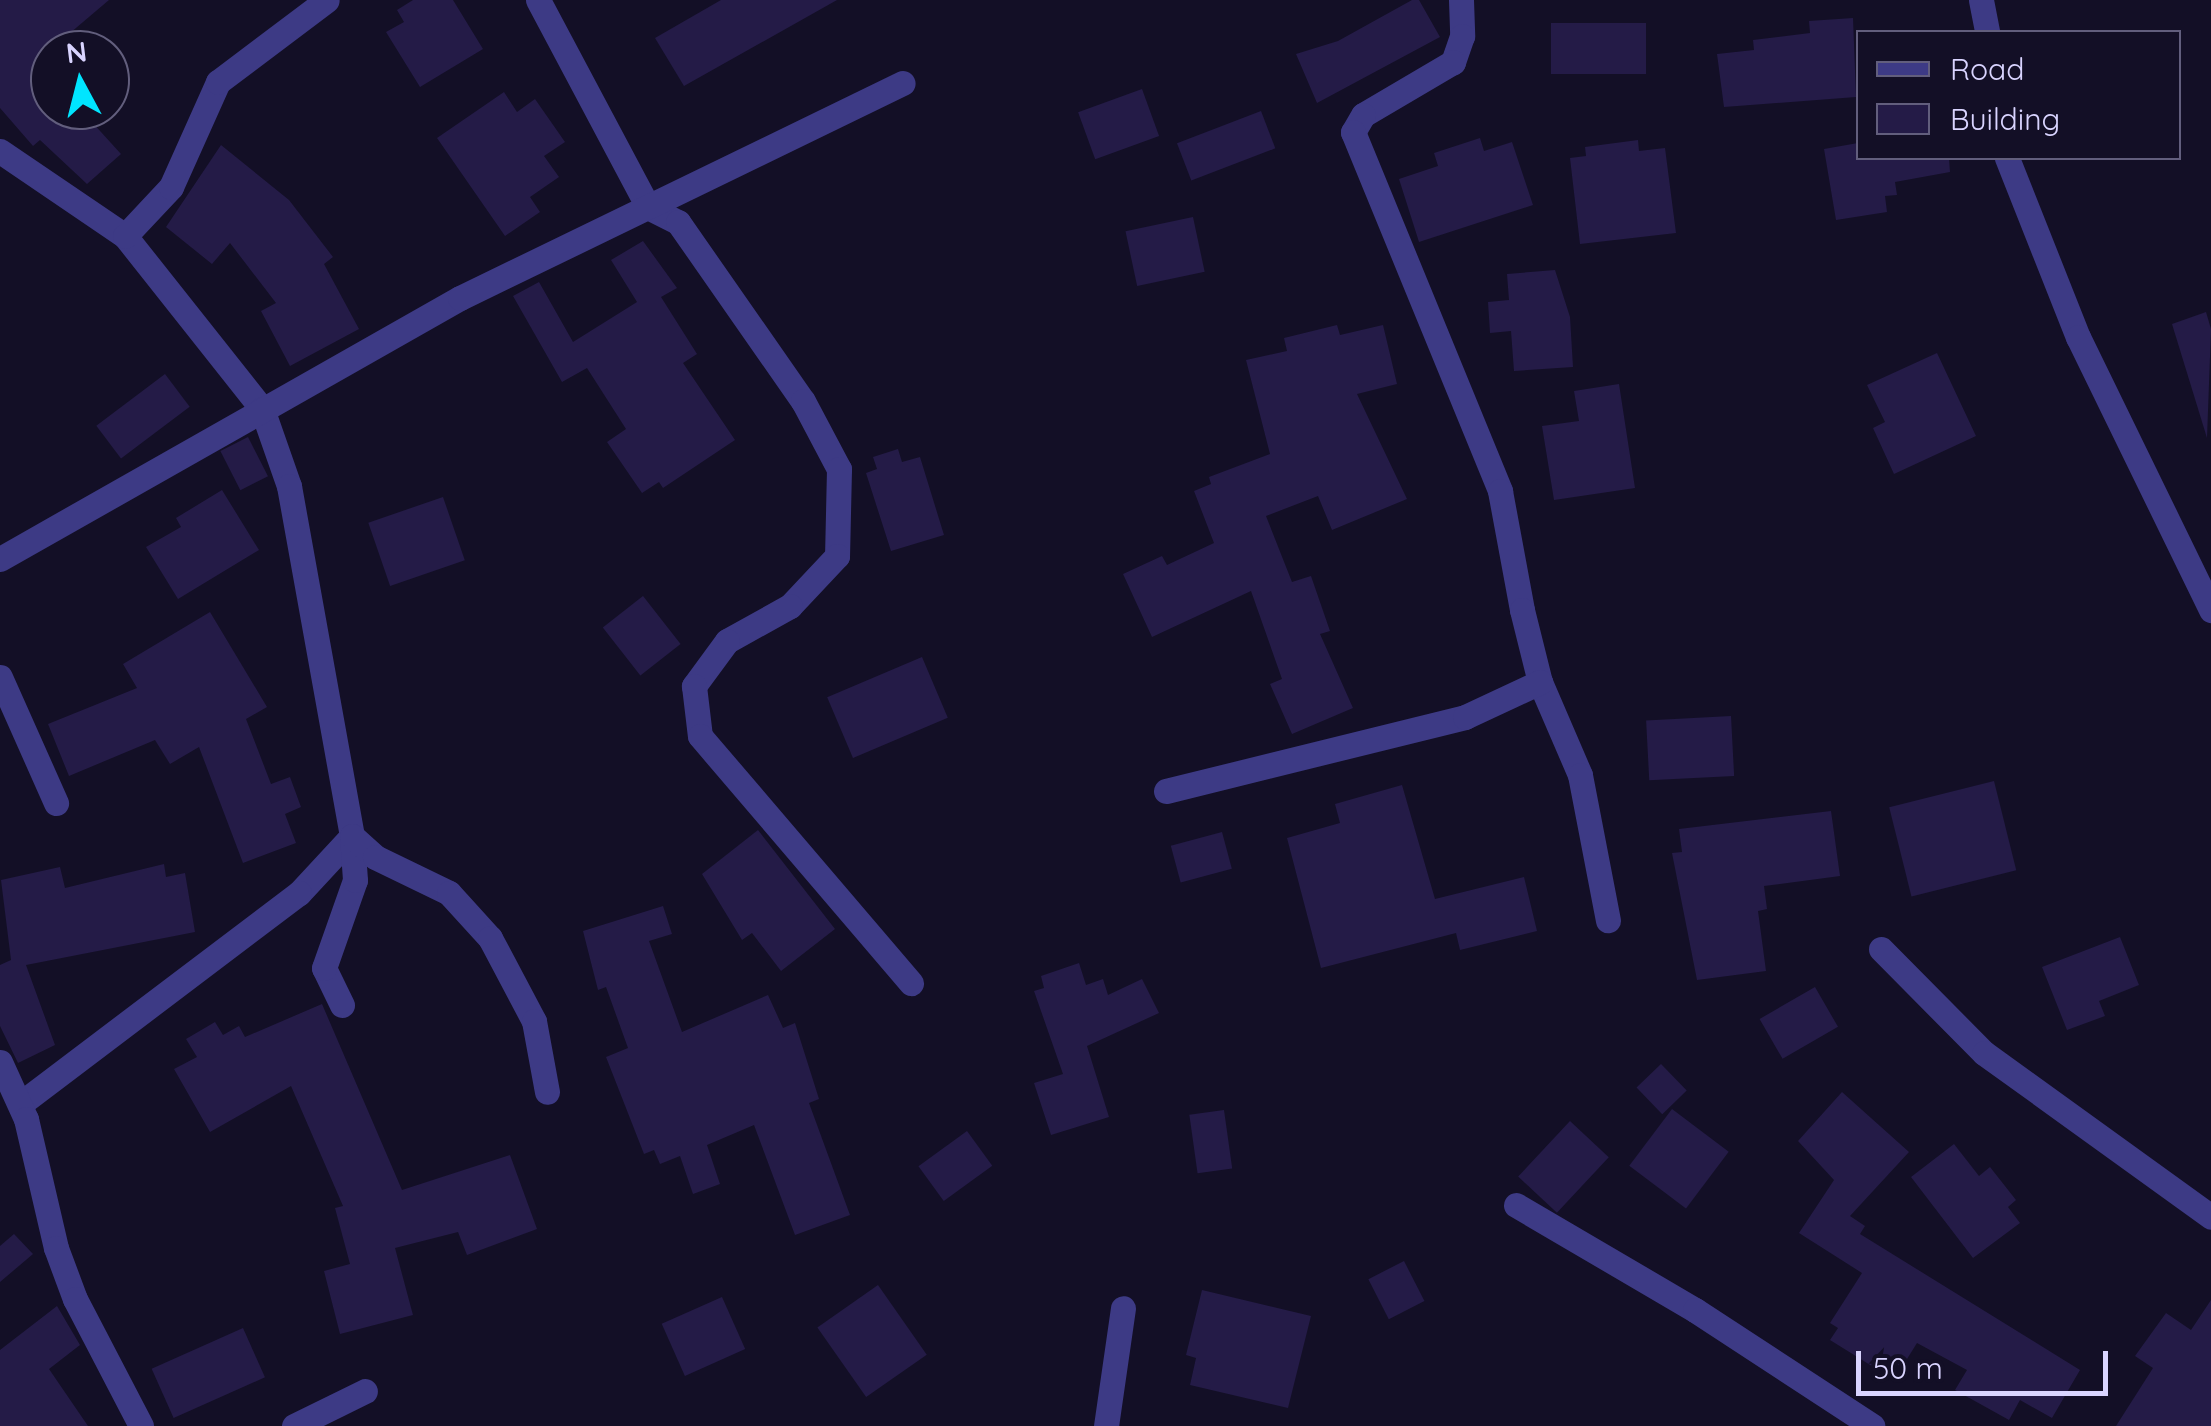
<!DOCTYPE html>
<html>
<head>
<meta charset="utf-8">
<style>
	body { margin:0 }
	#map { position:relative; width:2211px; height:1426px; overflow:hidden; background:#130f26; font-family:Quicksand,sans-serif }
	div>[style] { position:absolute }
	.building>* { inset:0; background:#241b47; transform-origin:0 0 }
	.street>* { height:25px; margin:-12.5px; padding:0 12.5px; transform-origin:12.5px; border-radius:12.5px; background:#3d3a85 }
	span { translate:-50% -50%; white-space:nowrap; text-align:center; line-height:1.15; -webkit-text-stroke:9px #130f26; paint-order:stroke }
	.legend { position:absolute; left:1856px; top:30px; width:325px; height:130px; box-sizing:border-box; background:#130f26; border:2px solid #625e7d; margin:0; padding:12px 18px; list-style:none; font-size:30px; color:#d9d4ff }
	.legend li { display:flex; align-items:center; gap:20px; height:50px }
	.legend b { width:50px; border:2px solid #625e7d }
	.north { position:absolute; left:30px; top:30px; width:100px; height:100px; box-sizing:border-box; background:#130f26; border:2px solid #625e7d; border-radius:50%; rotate:353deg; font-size:28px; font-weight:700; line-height:40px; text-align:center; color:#d9d4ff }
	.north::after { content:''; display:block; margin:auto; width:35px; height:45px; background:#00e5ff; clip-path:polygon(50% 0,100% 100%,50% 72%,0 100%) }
	.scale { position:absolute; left:1856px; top:1351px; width:252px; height:45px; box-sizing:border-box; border:5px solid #d9d4ff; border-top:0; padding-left:12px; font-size:30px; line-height:35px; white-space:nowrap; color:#d9d4ff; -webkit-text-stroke:8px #130f26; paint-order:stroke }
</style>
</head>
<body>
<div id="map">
	<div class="building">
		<i style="clip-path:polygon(0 0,109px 0,50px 50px,50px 110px,81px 110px,121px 154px,87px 184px,40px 140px,33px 146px,0 108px)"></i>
		<i style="clip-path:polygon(413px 0,453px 0,483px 49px,420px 87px,386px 32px,404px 22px,397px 10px)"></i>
		<i style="clip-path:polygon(721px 0,837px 0,684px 86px,655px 38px)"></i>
		<i style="clip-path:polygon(1412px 0,1419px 0,1440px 37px,1317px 103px,1296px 54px,1338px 41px)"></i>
		<i style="clip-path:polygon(1853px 18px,1856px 97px,1724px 107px,1717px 54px,1754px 50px,1753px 40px,1810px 33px,1809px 21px)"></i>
		<i style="left:1551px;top:23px;width:95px;height:51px"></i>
		<i style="left:1142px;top:89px;width:50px;height:68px;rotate:70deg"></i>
		<i style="clip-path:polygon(504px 92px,517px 112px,535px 99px,565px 142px,544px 156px,559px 177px,530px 197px,540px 212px,505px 236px,437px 138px)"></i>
		<i style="left:1261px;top:111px;width:40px;height:90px;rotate:69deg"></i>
		<i style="clip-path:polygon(1480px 138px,1484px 151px,1512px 142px,1533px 205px,1419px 242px,1399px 179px,1438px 166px,1434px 153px)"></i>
		<i style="clip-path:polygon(1638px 140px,1639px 151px,1665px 148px,1676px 233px,1580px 244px,1570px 158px,1586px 156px,1585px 147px)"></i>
		<i style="clip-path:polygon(1858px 143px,1858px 158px,1949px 158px,1950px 172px,1895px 182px,1897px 195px,1885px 196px,1887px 212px,1836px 220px,1824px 149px)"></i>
		<i style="clip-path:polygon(221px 145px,289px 200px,333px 257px,324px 264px,359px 329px,290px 366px,261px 311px,276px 303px,230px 243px,212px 264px,166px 227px)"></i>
		<i style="left:1193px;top:217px;width:56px;height:69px;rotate:78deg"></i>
		<i style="clip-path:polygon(643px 241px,677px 288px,661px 297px,697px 354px,683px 363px,735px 440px,663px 488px,659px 482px,642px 493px,607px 442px,626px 429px,587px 368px,562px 382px,513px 296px,539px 282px,573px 342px,637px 302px,611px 260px)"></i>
		<i style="clip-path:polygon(1555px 270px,1570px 317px,1573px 367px,1514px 371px,1511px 331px,1490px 333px,1488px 302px,1509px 300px,1507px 274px)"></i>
		<i style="clip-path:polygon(2206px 312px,2211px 329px,2207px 438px,2172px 324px)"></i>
		<i style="clip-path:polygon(1337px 325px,1340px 335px,1383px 325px,1397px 384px,1357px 394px,1407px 499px,1332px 530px,1318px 496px,1266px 516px,1292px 582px,1311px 576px,1330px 631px,1320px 634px,1353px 708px,1292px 734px,1270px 684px,1282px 679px,1251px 591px,1152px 637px,1123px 574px,1162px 556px,1167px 565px,1214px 543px,1194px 491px,1211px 484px,1209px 477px,1270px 454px,1246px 360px,1287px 351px,1284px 338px)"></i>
		<i style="clip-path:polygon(1937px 353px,1976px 436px,1894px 474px,1873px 428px,1885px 422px,1867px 385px)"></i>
		<i style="left:165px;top:374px;width:41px;height:86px;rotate:53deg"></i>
		<i style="clip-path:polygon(1619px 384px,1635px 488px,1554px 500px,1542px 426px,1579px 421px,1574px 391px)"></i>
		<i style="left:248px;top:437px;width:44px;height:31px;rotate:63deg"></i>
		<i style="clip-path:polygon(898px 449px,902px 462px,920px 457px,944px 535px,891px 551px,866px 473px,877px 469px,873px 457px)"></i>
		<i style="clip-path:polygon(222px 490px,259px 550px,178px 599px,146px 547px,181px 527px,176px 518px)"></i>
		<i style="left:443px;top:497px;width:67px;height:79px;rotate:71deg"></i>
		<i style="left:643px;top:596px;width:61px;height:51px;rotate:52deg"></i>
		<i style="clip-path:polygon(210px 612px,267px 707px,246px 719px,271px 784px,290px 777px,301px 807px,285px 814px,296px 843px,243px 863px,199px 747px,170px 764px,155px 740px,69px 776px,48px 724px,137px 688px,123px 664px)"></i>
		<i style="left:922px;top:657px;width:66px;height:103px;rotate:67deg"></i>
		<i style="left:1731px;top:716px;width:60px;height:85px;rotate:87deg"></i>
		<i style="left:1994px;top:781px;width:92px;height:108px;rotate:76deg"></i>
		<i style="clip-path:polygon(1402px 785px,1435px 899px,1524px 877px,1537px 931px,1460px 950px,1456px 933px,1321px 968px,1287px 838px,1340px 823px,1335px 804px)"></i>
		<i style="clip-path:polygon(1831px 811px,1840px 876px,1764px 886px,1767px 909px,1758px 911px,1766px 971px,1697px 980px,1672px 853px,1682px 852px,1679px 829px)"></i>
		<i style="clip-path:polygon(758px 830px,835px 929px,781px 971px,752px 933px,742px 940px,702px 874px)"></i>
		<i style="left:1222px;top:832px;width:38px;height:53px;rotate:75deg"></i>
		<i style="clip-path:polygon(164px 864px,166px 877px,185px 873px,195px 932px,26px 965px,55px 1045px,18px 1063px,0 1026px,0 965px,11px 960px,1px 880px,60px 867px,65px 888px)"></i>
		<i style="clip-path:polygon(663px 906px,672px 934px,649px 941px,682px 1032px,768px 995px,783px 1028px,795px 1023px,819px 1099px,809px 1103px,850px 1215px,795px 1235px,754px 1125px,707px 1145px,720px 1184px,693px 1194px,680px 1156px,660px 1164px,654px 1150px,644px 1154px,606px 1057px,628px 1048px,606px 987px,598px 990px,583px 931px)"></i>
		<i style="clip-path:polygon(2120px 937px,2139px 985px,2099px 1001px,2105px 1016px,2067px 1030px,2042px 967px)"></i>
		<i style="clip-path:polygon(1079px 963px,1086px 985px,1103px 979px,1108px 995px,1142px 979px,1159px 1013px,1087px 1046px,1109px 1117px,1051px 1135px,1034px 1083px,1063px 1074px,1034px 991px,1044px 988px,1041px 976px)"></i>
		<i style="left:1815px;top:987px;width:46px;height:64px;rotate:60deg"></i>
		<i style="clip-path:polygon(322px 1004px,402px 1190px,510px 1155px,537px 1229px,467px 1255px,458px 1232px,395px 1248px,413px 1315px,340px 1334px,324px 1271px,350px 1264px,335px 1208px,343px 1206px,291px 1086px,210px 1132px,174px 1069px,197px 1057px,186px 1039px,215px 1022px,223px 1035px,239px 1026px,245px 1037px)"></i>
		<i style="left:1661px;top:1064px;width:37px;height:34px;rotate:46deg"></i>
		<i style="clip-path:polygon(1842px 1092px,1909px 1152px,1850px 1216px,1865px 1226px,1860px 1234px,2080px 1370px,2052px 1418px,2020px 1400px,2009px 1420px,1955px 1390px,1967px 1370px,1917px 1343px,1902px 1367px,1883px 1355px,1875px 1368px,1830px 1340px,1838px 1328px,1830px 1323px,1862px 1273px,1799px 1233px,1834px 1180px,1798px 1141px)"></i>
		<i style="left:1672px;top:1109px;width:71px;height:71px;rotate:37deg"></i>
		<i style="left:1224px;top:1110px;width:59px;height:35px;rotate:82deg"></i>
		<i style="left:1570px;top:1121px;width:53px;height:76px;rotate:43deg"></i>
		<i style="left:967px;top:1131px;width:43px;height:60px;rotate:54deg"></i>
		<i style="clip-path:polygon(1954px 1144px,1979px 1176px,1990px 1167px,2016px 1200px,2008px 1207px,2020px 1223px,1973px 1258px,1911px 1177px)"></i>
		<i style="clip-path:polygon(14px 1234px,33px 1254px,0 1282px,0 1246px)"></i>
		<i style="left:1404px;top:1261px;width:45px;height:40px;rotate:63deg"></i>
		<i style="left:878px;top:1285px;width:85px;height:74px;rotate:55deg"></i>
		<i style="clip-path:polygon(1202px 1290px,1311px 1316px,1288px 1408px,1190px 1385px,1196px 1358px,1186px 1355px)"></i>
		<i style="left:722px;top:1297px;width:57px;height:66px;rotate:66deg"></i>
		<i style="clip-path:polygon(2211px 1300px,2211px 1426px,2116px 1426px,2153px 1368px,2135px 1356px,2166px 1313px,2191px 1330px)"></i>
		<i style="clip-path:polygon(57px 1306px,80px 1345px,49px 1369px,88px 1426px,0 1426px,0 1350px)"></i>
		<i style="left:243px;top:1328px;width:54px;height:100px;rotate:66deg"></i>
	</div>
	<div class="street">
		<i style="left:538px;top:0;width:234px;rotate:62deg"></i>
		<i style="left:648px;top:207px;width:34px;rotate:27deg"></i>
		<i style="left:678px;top:222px;width:218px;rotate:55.1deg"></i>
		<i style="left:803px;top:401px;width:77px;rotate:62.1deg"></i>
		<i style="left:839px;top:469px;width:87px;rotate:91.3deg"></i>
		<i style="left:837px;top:556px;width:69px;rotate:133.2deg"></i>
		<i style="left:790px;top:606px;width:72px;rotate:150.9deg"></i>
		<i style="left:727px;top:641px;width:56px;rotate:126.3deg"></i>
		<i style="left:694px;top:686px;width:50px;rotate:83.2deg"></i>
		<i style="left:700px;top:736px;width:325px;rotate:49.5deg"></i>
		<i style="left:1461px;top:0;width:36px;rotate:88deg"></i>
		<i style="left:1462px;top:36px;width:28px;rotate:109deg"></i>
		<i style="left:1453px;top:62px;width:104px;rotate:149.5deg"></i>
		<i style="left:1363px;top:115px;width:20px;rotate:120deg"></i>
		<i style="left:1353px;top:132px;width:388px;rotate:67.7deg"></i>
		<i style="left:1500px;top:491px;width:121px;rotate:79.5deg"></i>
		<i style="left:1522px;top:610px;width:74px;rotate:76deg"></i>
		<i style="left:1540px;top:682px;width:101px;rotate:66.7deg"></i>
		<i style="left:1580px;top:775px;width:148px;rotate:79.1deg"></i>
		<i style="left:1981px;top:0;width:33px;rotate:79deg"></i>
		<i style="left:0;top:151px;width:151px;rotate:34.2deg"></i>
		<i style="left:125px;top:236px;width:221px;rotate:51.6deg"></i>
		<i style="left:262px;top:409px;width:82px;rotate:70.7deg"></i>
		<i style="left:289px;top:486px;width:356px;rotate:79.8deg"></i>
		<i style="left:352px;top:836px;width:78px;rotate:132.9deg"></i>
		<i style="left:299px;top:893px;width:348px;rotate:142.9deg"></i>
		<i style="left:2007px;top:158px;width:193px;rotate:68.4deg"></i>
		<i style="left:2078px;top:337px;width:304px;rotate:64deg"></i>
		<i style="left:125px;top:236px;width:67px;rotate:-46.8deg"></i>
		<i style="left:171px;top:187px;width:115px;rotate:-65.9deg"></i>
		<i style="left:218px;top:82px;width:136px;rotate:-37deg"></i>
		<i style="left:0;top:559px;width:529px;rotate:-29.57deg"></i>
		<i style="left:460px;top:298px;width:492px;rotate:-25.9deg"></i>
		<i style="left:0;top:677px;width:138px;rotate:66deg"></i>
		<i style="left:1166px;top:791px;width:308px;rotate:-13.9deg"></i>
		<i style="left:1465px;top:717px;width:83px;rotate:-25deg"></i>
		<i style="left:1881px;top:949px;width:146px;rotate:45.3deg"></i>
		<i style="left:1984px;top:1053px;width:280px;rotate:35.8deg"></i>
		<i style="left:342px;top:1005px;width:41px;rotate:-115.9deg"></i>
		<i style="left:324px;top:968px;width:93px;rotate:-70.6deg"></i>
		<i style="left:355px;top:880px;width:44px;rotate:-93.9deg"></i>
		<i style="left:352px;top:836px;width:31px;rotate:42deg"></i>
		<i style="left:375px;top:857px;width:82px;rotate:25.9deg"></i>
		<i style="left:449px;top:893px;width:61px;rotate:47.7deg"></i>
		<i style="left:490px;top:938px;width:94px;rotate:62.1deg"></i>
		<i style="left:534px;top:1021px;width:72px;rotate:79.6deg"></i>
		<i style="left:0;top:1062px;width:63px;rotate:65.5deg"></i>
		<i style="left:26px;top:1119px;width:132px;rotate:76.9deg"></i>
		<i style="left:56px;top:1248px;width:54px;rotate:69.6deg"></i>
		<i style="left:75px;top:1299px;width:143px;rotate:62.5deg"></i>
		<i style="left:1516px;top:1205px;width:208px;rotate:30.4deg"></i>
		<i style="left:1695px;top:1310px;width:212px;rotate:33.2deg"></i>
		<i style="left:294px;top:1426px;width:79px;rotate:-26.2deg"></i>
		<i style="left:1106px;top:1426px;width:119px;rotate:-81.8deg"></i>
	</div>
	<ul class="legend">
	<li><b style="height:12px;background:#3d3a85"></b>Road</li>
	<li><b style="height:28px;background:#241b47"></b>Building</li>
	</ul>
	<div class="north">N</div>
	<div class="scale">50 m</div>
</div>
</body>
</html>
